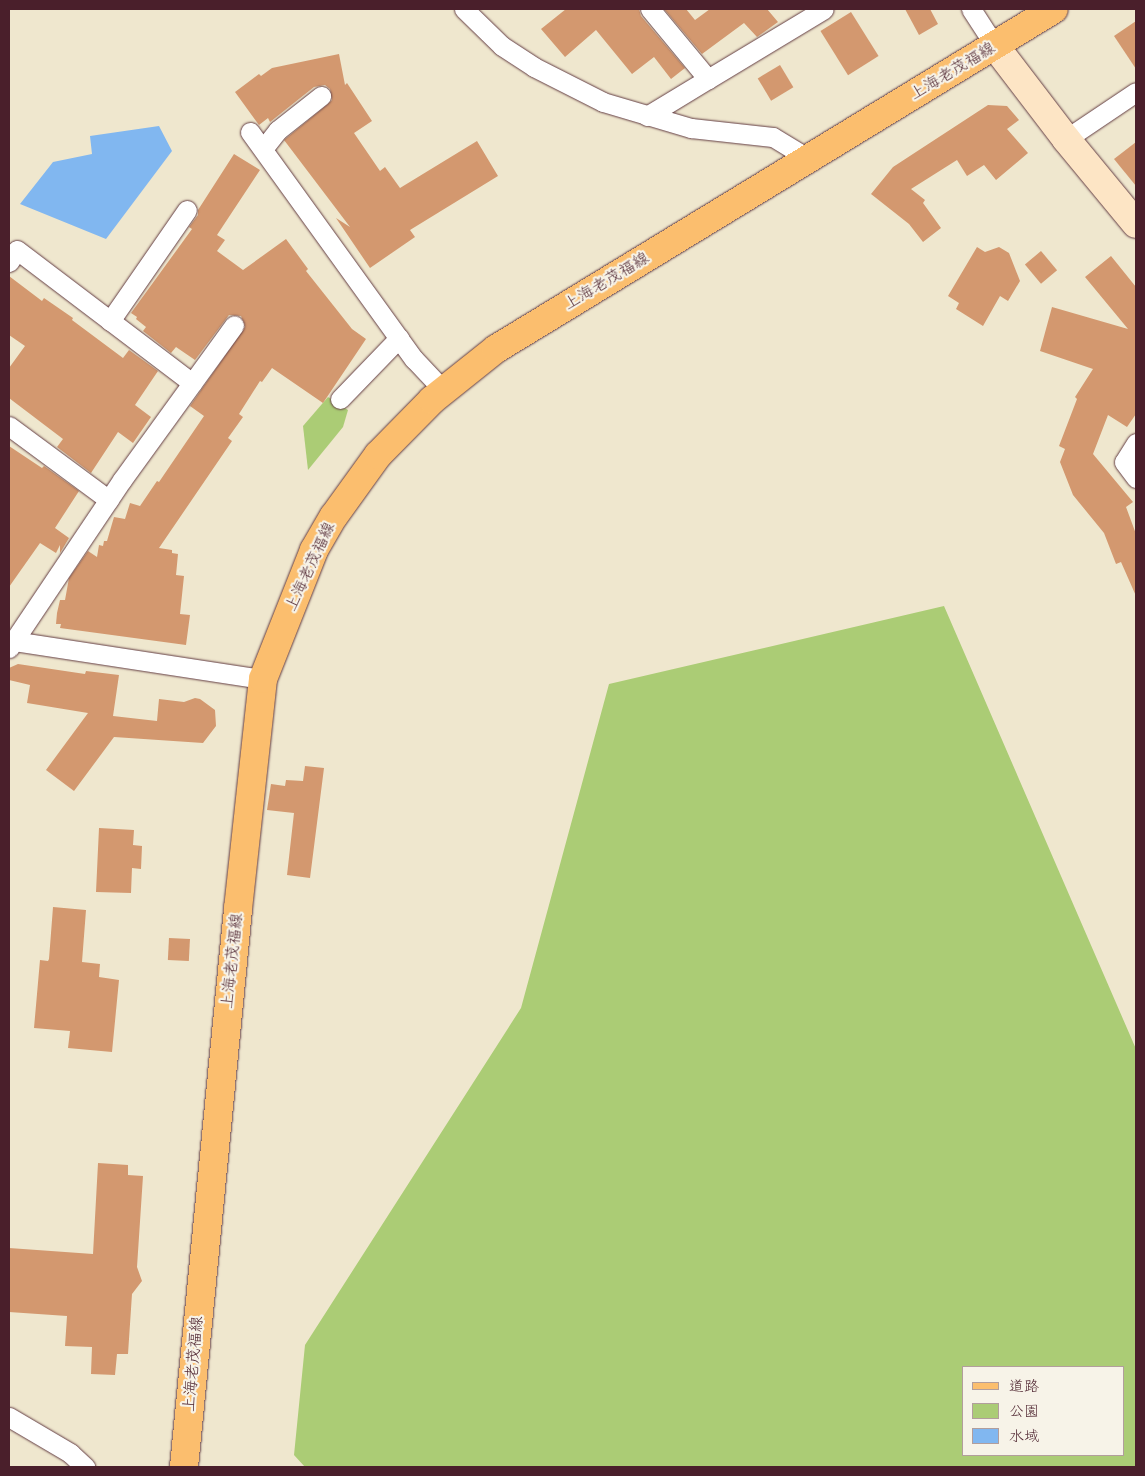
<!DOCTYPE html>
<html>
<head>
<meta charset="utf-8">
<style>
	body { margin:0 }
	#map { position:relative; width:1145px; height:1476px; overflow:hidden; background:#efe7ce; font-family:Mynerve,"Klee One",sans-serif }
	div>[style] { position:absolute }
	.green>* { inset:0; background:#abcc75 }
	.water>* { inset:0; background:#81b7f0 }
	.building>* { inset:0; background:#d3986f; transform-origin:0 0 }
	.roads { filter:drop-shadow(0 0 1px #633d43) drop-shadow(0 0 1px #633d43) }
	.street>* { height:19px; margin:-9.5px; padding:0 9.5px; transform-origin:9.5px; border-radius:9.5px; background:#fff }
	.secondary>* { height:28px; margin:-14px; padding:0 14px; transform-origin:14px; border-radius:14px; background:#fde5c5 }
	.primary>* { height:28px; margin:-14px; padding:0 14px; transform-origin:14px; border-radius:14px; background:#fbbe6e }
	span { translate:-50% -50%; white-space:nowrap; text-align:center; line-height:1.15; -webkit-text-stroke:4.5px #f7f3e8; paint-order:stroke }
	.street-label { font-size:16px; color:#4a1f2b }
	.frame { position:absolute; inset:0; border:10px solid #4a1f2b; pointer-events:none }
	.legend { position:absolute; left:962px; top:1366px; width:162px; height:90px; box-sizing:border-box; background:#f7f3e8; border:1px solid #b29e9c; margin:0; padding:6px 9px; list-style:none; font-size:15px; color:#4a1f2b }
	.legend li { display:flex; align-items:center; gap:10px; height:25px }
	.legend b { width:25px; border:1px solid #b29e9c }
</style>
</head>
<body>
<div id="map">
	<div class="green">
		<i style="clip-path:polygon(328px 397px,348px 410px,343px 427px,308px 470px,303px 426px)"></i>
		<i style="clip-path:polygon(evenodd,944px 606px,1136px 1049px,1136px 1467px,305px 1467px,294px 1455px,305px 1345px,521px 1008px,609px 684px,944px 606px,964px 1367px,1124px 1367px,1124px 1455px,964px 1455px,964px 1367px)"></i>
	</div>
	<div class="water">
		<i style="clip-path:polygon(159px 126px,172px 151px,106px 239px,20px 204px,53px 162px,92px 154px,90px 136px)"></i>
	</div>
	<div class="building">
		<i style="clip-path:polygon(566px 9px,639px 9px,641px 16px,685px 68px,671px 79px,654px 57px,632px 74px,596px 30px,565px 57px,541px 29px)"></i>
		<i style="clip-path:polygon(664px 9px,686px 9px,695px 20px,710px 9px,767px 9px,778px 22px,757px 37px,744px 23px,702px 54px)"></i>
		<i style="clip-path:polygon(905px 9px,930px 9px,938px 24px,919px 35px)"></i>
		<i style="left:851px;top:12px;width:52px;height:36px;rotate:58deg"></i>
		<i style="clip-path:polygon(1136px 21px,1136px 69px,1114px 36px)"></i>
		<i style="clip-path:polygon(339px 54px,345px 85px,347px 83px,372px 121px,354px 133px,380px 171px,385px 167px,400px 188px,477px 141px,498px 176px,410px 230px,415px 237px,370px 268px,336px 218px,350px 227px,284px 140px,328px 104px,332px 100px,330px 89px,325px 85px,314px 87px,270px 122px,268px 118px,259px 125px,235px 92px,259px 74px,261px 76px,272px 68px)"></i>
		<i style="left:780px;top:65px;width:26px;height:26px;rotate:59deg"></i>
		<i style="clip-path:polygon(988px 105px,1007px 106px,1019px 120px,1007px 129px,1028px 153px,996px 180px,984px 165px,967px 176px,957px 160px,911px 189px,925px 200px,923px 203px,941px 228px,923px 242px,909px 224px,871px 194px,893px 167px)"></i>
		<i style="clip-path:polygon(1136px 142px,1136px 186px,1114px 159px)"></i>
		<i style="clip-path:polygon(234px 154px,260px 170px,217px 235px,225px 240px,217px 251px,243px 270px,286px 239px,308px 269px,306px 271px,352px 329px,366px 339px,323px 403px,272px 368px,262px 382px,260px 381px,239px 414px,243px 417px,228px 438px,232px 441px,159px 548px,172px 550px,172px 553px,178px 554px,176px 575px,184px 576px,180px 614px,190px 615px,186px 645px,60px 628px,61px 624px,56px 624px,57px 613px,60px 600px,65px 600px,69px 578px,88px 551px,97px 557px,99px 545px,103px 546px,104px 541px,107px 541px,114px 517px,125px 519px,130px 503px,140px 506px,157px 481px,159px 482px,204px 416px,190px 406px,245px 327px,241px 316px,229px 315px,195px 360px,176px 347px,171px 353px,143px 331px,146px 327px,136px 319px,137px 317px,131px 313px,192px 229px,189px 227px,198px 215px,198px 210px)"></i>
		<i style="clip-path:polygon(977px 247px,985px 252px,999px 247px,1009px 253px,1020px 281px,1008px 301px,1000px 296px,983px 326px,956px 309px,959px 303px,948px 296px)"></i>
		<i style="left:1041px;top:251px;width:25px;height:21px;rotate:50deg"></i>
		<i style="clip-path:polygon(1111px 256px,1136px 287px,1136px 414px,1127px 427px,1108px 415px,1093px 454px,1133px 502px,1126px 507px,1136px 534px,1136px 596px,1121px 562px,1116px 564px,1104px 533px,1073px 495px,1060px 462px,1065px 449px,1059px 446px,1077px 399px,1075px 397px,1093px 369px,1040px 351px,1052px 307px,1128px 329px,1085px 277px)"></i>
		<i style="clip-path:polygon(9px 276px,42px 301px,44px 298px,73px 318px,72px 320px,123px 358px,129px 350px,158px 371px,135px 405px,151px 417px,133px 443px,118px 432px,91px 473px,57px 447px,63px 439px,9px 398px,9px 368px,25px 346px,9px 335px)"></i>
		<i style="clip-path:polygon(9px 446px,42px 468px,44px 466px,79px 491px,55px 528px,69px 538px,60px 553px,60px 545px,56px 553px,40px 543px,9px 587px)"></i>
		<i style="clip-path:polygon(18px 664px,85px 674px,86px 671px,119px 675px,113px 716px,157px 721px,159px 699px,184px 702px,195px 698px,200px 699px,215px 710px,216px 726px,203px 743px,114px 737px,74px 791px,46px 770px,88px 713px,27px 703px,30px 685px,9px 680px,9px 668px)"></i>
		<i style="clip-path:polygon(305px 766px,324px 768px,310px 878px,287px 875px,294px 813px,267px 810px,271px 784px,285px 786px,286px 780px,303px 781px)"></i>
		<i style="clip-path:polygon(99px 828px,134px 830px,133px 845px,142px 846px,141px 869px,132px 868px,131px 893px,96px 892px)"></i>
		<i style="clip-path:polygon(53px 907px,86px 910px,82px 962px,100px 964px,99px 977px,119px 980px,112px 1052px,68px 1048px,70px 1031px,34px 1028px,40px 960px,48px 961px,49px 959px)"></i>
		<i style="left:169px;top:938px;width:21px;height:22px;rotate:3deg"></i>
		<i style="clip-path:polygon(98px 1163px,128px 1165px,128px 1175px,143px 1176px,137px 1267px,142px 1281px,132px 1294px,128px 1354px,117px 1354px,115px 1375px,91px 1374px,92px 1347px,65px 1346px,67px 1316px,9px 1312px,9px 1248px,93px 1254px)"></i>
	</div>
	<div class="roads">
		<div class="street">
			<i style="left:464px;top:9px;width:53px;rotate:44.2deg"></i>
			<i style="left:502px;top:46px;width:38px;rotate:33deg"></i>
			<i style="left:534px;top:67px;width:77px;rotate:26.9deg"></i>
			<i style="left:603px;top:102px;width:92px;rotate:16.5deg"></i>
			<i style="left:691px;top:128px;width:82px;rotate:6.3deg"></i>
			<i style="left:773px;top:137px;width:42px;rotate:31.4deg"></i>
			<i style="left:650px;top:9px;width:91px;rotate:50.4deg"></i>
			<i style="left:708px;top:79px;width:135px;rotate:-31.1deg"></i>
			<i style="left:971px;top:9px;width:44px;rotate:57deg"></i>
			<i style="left:647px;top:116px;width:71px;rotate:-31.2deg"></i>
			<i style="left:250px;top:132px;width:280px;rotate:54.2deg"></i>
			<i style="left:414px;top:359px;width:44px;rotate:46.8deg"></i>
			<i style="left:1066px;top:139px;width:84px;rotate:-33.9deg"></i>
			<i style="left:263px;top:149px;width:24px;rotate:-52deg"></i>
			<i style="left:278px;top:130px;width:55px;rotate:-38.3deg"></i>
			<i style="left:9px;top:262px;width:14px;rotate:-56deg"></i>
			<i style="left:17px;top:250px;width:220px;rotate:37.2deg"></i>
			<i style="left:110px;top:321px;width:135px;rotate:-55.3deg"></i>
			<i style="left:340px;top:399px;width:85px;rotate:-46deg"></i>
			<i style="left:9px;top:426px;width:124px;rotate:36.5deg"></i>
			<i style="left:1136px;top:443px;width:22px;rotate:122deg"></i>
			<i style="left:1124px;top:462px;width:20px;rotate:53deg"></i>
			<i style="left:14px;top:641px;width:252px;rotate:8.7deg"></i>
			<i style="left:9px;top:648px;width:202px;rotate:-56.1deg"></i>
			<i style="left:122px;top:480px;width:191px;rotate:-54.1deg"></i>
			<i style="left:9px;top:1417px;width:71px;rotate:30.5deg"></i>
			<i style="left:70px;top:1453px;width:21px;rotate:43deg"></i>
		</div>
		<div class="secondary">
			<i style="left:995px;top:46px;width:117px;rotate:52.6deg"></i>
			<i style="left:1066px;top:139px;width:110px;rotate:50.5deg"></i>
		</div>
		<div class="primary">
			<i style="left:184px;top:1467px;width:561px;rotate:-84.47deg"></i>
			<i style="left:238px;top:909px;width:231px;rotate:-83.8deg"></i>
			<i style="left:263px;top:679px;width:139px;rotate:-68.4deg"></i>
			<i style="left:314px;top:550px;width:39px;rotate:-60deg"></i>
			<i style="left:334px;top:516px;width:75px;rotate:-54.2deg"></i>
			<i style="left:378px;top:455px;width:77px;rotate:-45.5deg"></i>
			<i style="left:432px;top:400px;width:82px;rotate:-38.6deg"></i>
			<i style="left:496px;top:349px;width:653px;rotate:-31.35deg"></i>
		</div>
	</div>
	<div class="street-label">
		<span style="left:953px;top:72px;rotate:-31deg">上海老茂福線</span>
		<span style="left:607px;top:282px;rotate:-31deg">上海老茂福線</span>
		<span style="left:311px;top:567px;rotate:-65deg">上海老茂福線</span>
		<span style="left:233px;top:961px;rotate:-84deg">上海老茂福線</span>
		<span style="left:194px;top:1364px;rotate:-85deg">上海老茂福線</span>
	</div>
	<div class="frame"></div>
	<ul class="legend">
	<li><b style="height:6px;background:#fbbe6e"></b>道路</li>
	<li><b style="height:14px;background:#abcc75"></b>公園</li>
	<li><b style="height:14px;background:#81b7f0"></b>水域</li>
	</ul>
</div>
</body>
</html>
